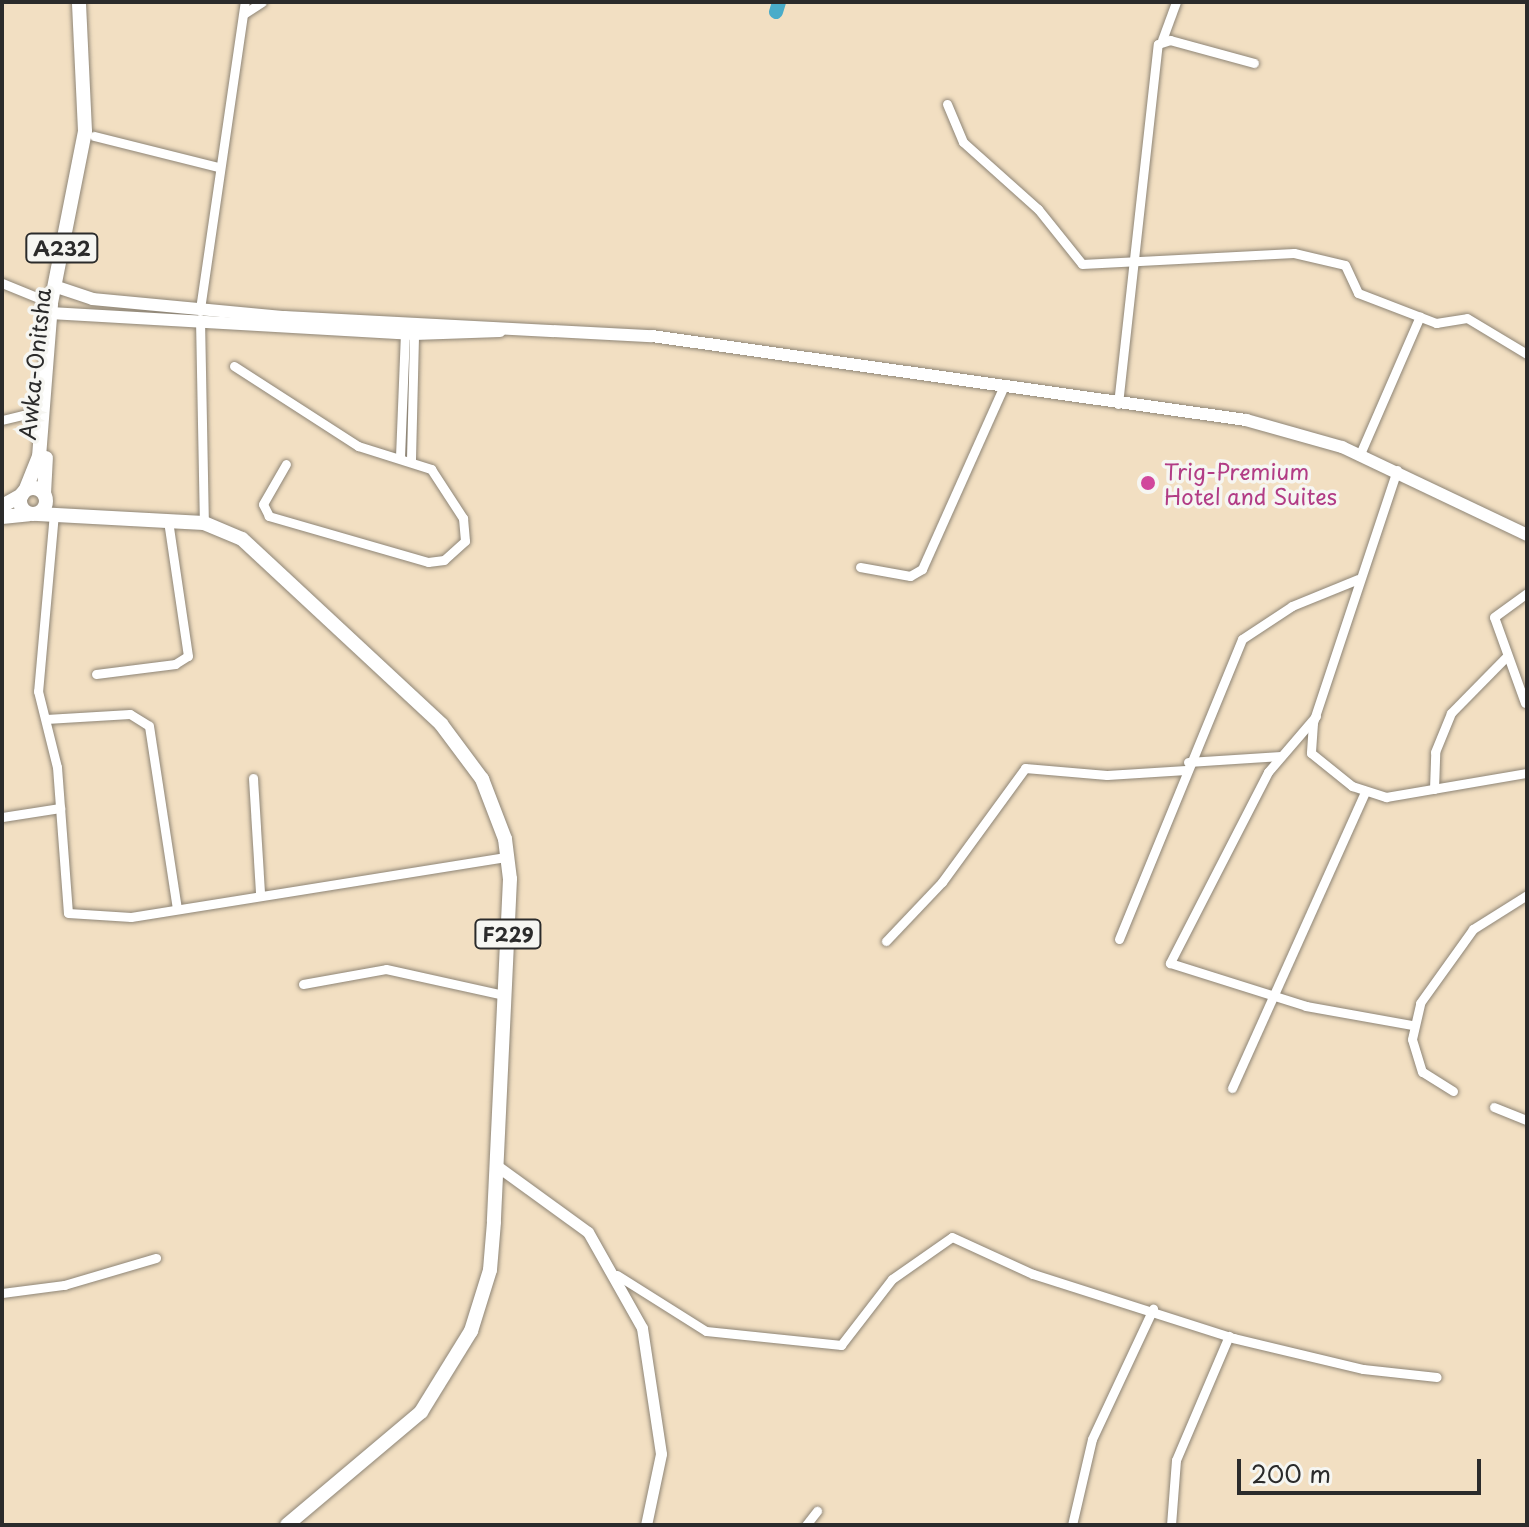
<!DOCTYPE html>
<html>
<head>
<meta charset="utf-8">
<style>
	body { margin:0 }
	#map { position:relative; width:1529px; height:1527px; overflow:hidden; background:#f2dfc2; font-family:"Playpen Sans",sans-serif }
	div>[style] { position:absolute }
	.river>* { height:14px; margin:-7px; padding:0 7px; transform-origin:7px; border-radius:7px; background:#4aacc9 }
	.roads { filter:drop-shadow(0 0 2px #8e8576) drop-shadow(0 0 2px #8e8576) }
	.minor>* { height:9px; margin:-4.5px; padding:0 4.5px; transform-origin:4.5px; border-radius:4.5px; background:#fff }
	.tertiary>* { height:11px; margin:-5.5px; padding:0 5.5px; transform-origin:5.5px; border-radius:5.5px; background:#fff }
	.secondary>* { height:12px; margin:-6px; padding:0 6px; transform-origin:6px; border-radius:6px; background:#fff }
	.primary>* { height:14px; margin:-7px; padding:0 7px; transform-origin:7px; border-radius:7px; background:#fff }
	.primary>.ring { margin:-7px; padding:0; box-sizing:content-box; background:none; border:14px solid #fff; border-radius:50% }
	.dots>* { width:22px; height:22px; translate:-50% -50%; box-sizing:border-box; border:4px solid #f6f6f2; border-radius:50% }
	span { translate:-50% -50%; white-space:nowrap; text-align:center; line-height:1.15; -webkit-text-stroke:7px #f6f6f2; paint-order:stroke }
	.shield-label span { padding:2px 6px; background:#f6f6f2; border:2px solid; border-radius:6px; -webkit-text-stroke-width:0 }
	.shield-label { font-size:20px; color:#2b2b2b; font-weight:700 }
	.street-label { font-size:22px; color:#2b2b2b }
	.hotel-label { font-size:22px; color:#b23c85 }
	.left { translate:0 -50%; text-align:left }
	.frame { position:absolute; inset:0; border:4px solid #2b2b2b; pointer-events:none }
	.scale { position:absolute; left:1237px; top:1459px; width:244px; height:36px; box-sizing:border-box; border:4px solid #2b2b2b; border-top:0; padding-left:10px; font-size:24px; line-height:28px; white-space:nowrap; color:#2b2b2b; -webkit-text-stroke:6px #f6f6f2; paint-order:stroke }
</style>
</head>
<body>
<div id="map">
	<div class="river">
		<i style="left:776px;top:12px;width:10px;rotate:-73deg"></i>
	</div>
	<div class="roads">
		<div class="minor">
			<i style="left:245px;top:13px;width:20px;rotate:-33deg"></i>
			<i style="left:1162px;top:40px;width:40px;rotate:-69.8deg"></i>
			<i style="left:947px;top:104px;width:41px;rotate:67.2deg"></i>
			<i style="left:963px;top:142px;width:101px;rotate:41.8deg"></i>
			<i style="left:1038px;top:209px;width:70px;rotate:51.3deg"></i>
			<i style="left:1082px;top:264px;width:212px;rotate:-3deg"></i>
			<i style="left:1294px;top:253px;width:52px;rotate:13.2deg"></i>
			<i style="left:1345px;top:265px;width:31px;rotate:65deg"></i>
			<i style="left:1358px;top:293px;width:84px;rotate:21deg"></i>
			<i style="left:1436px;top:323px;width:31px;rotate:-9deg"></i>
			<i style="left:1467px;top:318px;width:70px;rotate:31deg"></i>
			<i style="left:94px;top:136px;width:128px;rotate:14deg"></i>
			<i style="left:2px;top:283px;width:53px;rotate:22.2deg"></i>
			<i style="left:200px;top:309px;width:310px;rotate:-81.7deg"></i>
			<i style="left:200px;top:319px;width:204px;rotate:88.9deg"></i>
			<i style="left:234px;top:366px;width:148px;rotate:32.8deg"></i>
			<i style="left:358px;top:446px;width:77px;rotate:17.5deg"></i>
			<i style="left:431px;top:469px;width:59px;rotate:56.9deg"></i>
			<i style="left:463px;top:518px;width:23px;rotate:85deg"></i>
			<i style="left:465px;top:541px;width:28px;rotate:138deg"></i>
			<i style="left:444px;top:560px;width:16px;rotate:173deg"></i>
			<i style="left:428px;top:562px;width:166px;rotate:-163.9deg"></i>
			<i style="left:269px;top:516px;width:13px;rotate:-117deg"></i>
			<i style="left:263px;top:504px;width:46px;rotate:-60.1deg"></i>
			<i style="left:1118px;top:404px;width:362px;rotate:-83.7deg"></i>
			<i style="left:1158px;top:44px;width:13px;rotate:-18deg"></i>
			<i style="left:1170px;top:40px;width:87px;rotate:15.3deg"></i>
			<i style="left:2px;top:420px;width:42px;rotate:-13.7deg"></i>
			<i style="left:1360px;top:454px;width:150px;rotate:-66.5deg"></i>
			<i style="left:400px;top:457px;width:124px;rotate:-87.7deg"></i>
			<i style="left:411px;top:459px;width:125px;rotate:-88.6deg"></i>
			<i style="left:1397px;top:470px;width:267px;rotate:108.4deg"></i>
			<i style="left:1313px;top:723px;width:30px;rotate:94deg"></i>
			<i style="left:1311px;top:753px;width:53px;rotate:38.8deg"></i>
			<i style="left:1352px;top:786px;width:36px;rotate:18deg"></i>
			<i style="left:1386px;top:797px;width:143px;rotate:-9.7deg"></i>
			<i style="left:54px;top:513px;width:179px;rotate:95.1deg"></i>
			<i style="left:38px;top:691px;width:78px;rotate:76deg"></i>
			<i style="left:57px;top:767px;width:146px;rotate:85.7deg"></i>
			<i style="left:68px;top:913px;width:63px;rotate:3.6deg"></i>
			<i style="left:131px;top:917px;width:381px;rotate:-9.1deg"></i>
			<i style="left:860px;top:567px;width:51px;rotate:10.2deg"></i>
			<i style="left:910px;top:576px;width:14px;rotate:-30deg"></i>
			<i style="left:922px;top:569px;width:198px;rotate:-65.9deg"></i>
			<i style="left:96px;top:674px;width:80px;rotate:-7.2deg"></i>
			<i style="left:175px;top:664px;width:15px;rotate:-32deg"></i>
			<i style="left:188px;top:656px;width:137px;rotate:-98.4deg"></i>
			<i style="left:1525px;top:703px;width:91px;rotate:-109.8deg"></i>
			<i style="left:1494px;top:617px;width:41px;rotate:-36deg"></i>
			<i style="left:1316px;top:716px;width:74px;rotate:130.6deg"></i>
			<i style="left:1268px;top:772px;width:215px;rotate:117.2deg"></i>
			<i style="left:1170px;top:963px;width:143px;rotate:17.5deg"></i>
			<i style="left:1306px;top:1006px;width:108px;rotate:10.2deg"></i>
			<i style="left:46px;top:719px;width:84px;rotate:-3.4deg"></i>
			<i style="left:130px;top:714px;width:22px;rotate:32deg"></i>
			<i style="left:149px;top:726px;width:184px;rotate:81.3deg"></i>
			<i style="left:1188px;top:762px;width:93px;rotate:-3.7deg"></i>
			<i style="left:253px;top:778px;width:116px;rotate:86.5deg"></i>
			<i style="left:1434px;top:789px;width:37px;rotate:-88deg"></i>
			<i style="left:1435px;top:752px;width:42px;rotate:-67.7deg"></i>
			<i style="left:1451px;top:713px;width:78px;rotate:-45.5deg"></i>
			<i style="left:2px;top:817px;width:59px;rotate:-8.8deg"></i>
			<i style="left:1119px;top:939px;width:324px;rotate:-67.7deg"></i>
			<i style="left:1242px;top:639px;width:60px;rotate:-33.4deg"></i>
			<i style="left:1292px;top:606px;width:71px;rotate:-22.2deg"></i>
			<i style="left:886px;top:941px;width:81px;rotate:-46.5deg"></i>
			<i style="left:942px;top:882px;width:141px;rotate:-53.9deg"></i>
			<i style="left:1025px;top:768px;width:82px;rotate:4.9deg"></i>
			<i style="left:1107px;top:775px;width:79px;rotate:-3.6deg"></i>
			<i style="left:303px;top:984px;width:84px;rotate:-10.2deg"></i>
			<i style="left:386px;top:969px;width:120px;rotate:12.5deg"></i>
			<i style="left:1232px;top:1088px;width:325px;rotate:-65.8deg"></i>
			<i style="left:1453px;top:1091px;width:36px;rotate:-148deg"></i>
			<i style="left:1422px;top:1072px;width:34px;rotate:-107deg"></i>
			<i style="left:1412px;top:1039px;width:37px;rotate:-77deg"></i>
			<i style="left:1420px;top:1003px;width:91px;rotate:-54.4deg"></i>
			<i style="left:1473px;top:929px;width:64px;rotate:-32.2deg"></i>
			<i style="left:1494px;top:1107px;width:35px;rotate:22deg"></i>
			<i style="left:617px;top:1275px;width:105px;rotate:32.2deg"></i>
			<i style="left:706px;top:1331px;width:136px;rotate:5.9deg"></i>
			<i style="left:841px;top:1345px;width:83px;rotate:-52.3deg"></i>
			<i style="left:892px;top:1279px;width:73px;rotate:-35deg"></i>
			<i style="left:952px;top:1237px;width:89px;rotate:24.6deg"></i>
			<i style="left:1033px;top:1274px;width:210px;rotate:17.7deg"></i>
			<i style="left:1233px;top:1338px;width:134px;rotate:13.4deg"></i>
			<i style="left:1363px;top:1369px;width:74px;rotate:6.2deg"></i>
			<i style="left:2px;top:1293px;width:63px;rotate:-7.4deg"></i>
			<i style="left:64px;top:1285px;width:96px;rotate:-16.4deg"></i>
			<i style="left:806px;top:1525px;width:18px;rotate:-52deg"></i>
			<i style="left:1072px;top:1525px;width:88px;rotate:-76.9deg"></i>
			<i style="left:1092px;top:1439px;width:144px;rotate:-64.9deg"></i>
			<i style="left:1171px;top:1525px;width:65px;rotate:-85.6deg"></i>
			<i style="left:1176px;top:1460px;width:135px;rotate:-66.9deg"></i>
		</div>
		<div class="tertiary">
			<i style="left:497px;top:1166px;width:112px;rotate:36deg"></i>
			<i style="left:588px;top:1232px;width:110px;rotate:60.6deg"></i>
			<i style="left:642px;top:1328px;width:127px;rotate:81.4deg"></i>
			<i style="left:661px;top:1454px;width:73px;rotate:101.9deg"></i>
		</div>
		<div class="secondary">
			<i style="left:54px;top:286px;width:41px;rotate:18.4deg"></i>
			<i style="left:93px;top:299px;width:192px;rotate:5.4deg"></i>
			<i style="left:284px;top:317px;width:368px;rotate:3deg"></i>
			<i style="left:652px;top:336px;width:600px;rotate:8.05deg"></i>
			<i style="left:1246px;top:420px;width:100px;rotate:15.7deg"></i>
			<i style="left:1342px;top:447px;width:205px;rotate:25.4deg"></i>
			<i style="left:50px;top:313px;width:365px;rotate:3.3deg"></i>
			<i style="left:414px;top:334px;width:86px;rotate:-2deg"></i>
		</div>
		<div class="primary">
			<i class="ring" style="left:20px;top:488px;width:12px;height:12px"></i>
			<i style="left:25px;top:491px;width:37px;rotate:-68deg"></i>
			<i style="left:39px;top:457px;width:154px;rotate:-85.5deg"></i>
			<i style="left:51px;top:303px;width:175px;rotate:-78.8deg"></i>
			<i style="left:85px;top:131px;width:129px;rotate:-92.7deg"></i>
			<i style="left:44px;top:494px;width:36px;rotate:-87deg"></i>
			<i style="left:2px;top:506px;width:23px;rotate:-29deg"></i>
			<i style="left:38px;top:514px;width:166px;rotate:3.1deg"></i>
			<i style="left:204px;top:523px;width:41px;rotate:22.8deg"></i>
			<i style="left:242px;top:539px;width:272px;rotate:42.9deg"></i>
			<i style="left:441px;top:724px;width:69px;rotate:53.3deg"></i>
			<i style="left:482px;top:779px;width:64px;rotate:69deg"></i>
			<i style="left:505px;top:839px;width:40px;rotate:82.9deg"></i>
			<i style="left:510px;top:879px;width:343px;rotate:92.7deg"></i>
			<i style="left:494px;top:1222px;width:48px;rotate:94.8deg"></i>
			<i style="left:490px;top:1270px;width:64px;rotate:107.3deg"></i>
			<i style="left:471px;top:1331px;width:95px;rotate:121.7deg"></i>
			<i style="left:421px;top:1412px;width:175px;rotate:139.9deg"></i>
			<i style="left:2px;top:517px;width:27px;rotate:-6deg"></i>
		</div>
	</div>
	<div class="dots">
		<i style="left:1148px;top:483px;background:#d1479c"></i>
	</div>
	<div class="shield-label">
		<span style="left:62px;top:248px">A232</span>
		<span style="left:508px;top:934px">F229</span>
	</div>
	<div class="street-label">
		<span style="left:34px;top:364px;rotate:-84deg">Awka-Onitsha</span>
	</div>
	<div class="hotel-label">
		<span class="left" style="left:1164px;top:483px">Trig-Premium<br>Hotel and Suites</span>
	</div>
	<div class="frame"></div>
	<div class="scale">200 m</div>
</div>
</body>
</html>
